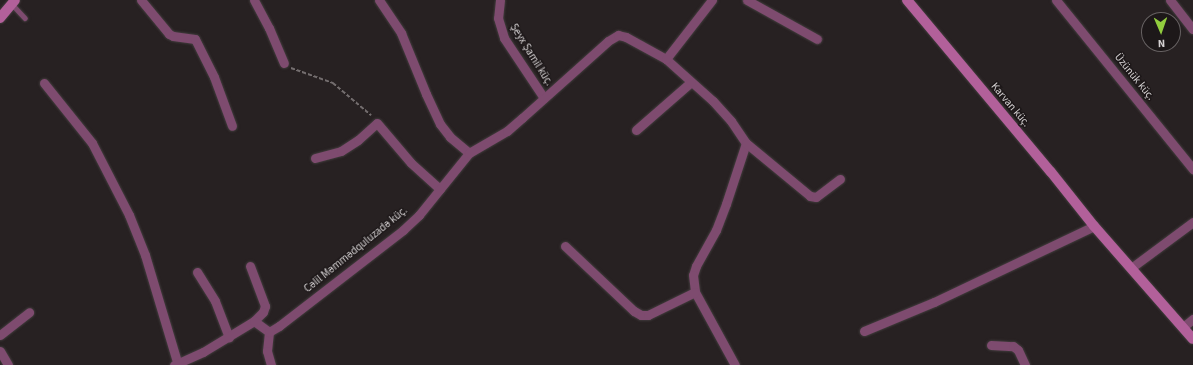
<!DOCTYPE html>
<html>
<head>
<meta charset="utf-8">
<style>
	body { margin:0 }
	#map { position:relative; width:1193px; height:365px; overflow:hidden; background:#272122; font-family:"Source Sans 3",sans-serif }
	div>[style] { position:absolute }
	.path>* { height:1.5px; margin-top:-0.75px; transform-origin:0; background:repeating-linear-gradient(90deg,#736d6e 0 4px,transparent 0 6px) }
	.roads { filter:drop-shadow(0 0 1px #433d3e) drop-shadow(0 0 1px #433d3e) }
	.lane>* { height:4.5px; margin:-2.25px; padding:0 2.25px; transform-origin:2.25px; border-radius:2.25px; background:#7e4b6f }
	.street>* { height:9px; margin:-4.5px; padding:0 4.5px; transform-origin:4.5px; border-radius:4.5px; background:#7e4b6f }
	.secondary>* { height:10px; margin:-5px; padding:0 5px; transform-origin:5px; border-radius:5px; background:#b2609a }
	span { translate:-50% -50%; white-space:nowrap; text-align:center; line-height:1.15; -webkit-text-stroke:3px #1d1819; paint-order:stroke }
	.street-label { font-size:11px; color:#d5d1d2 }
	.north { position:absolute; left:1141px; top:12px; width:40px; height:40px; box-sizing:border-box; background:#1d1819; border:1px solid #676263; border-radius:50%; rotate:178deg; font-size:11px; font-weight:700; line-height:16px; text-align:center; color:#d5d1d2 }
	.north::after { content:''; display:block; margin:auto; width:14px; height:18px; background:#92cd3e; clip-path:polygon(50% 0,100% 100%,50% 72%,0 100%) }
</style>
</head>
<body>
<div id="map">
	<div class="path">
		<i style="left:291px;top:68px;width:45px;rotate:19.7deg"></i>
		<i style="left:333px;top:83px;width:50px;rotate:40.1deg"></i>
	</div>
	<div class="roads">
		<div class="lane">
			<i style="left:12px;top:4px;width:19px;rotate:47deg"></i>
		</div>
		<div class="street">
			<i style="left:141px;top:0;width:44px;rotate:50.5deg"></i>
			<i style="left:169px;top:34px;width:4px;rotate:27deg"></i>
			<i style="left:173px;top:36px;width:22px;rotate:8deg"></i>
			<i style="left:195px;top:39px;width:42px;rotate:63.4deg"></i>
			<i style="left:214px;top:77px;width:52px;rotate:69.8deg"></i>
			<i style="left:254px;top:0;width:32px;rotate:62deg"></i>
			<i style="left:269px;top:28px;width:38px;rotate:67deg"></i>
			<i style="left:379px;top:0;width:40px;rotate:56deg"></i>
			<i style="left:401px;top:33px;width:66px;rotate:67.7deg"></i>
			<i style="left:426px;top:94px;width:33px;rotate:65deg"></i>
			<i style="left:440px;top:124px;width:16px;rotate:52deg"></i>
			<i style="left:450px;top:137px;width:25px;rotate:40deg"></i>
			<i style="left:500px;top:0;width:18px;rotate:96deg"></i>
			<i style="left:498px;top:18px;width:21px;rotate:73deg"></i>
			<i style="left:504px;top:38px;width:72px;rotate:56.3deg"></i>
			<i style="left:747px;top:0;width:80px;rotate:29.1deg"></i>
			<i style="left:1056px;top:0;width:218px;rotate:51deg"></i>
			<i style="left:1170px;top:0;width:37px;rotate:52deg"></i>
			<i style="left:666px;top:59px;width:63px;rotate:41.8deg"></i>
			<i style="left:713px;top:101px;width:27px;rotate:48deg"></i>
			<i style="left:731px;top:121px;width:27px;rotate:56deg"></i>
			<i style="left:746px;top:143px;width:64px;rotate:108.2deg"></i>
			<i style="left:726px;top:204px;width:28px;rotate:111deg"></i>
			<i style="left:716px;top:230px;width:41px;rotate:119.1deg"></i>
			<i style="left:696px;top:266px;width:9px;rotate:108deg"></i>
			<i style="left:693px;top:275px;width:17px;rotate:83deg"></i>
			<i style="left:695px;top:292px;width:83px;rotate:61.3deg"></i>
			<i style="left:44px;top:83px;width:77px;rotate:51.3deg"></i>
			<i style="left:92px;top:143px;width:81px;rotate:62.8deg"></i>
			<i style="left:129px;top:215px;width:43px;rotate:68.2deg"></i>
			<i style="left:145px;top:255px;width:115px;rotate:73.3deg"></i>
			<i style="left:636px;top:130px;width:73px;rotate:-41.1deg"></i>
			<i style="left:746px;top:143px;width:83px;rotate:39.6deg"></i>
			<i style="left:810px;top:196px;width:6px;rotate:9deg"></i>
			<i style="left:816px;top:197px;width:30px;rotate:-37deg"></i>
			<i style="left:315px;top:158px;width:27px;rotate:-15deg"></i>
			<i style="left:341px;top:151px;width:20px;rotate:-33deg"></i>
			<i style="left:358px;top:140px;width:25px;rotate:-42deg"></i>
			<i style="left:377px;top:123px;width:52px;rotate:49.6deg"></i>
			<i style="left:411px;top:163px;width:39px;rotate:42deg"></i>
			<i style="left:565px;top:246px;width:95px;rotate:43.3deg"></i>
			<i style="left:634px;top:311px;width:8px;rotate:30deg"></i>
			<i style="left:641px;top:315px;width:7px"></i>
			<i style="left:648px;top:315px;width:52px;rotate:-26.1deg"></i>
			<i style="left:250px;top:266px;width:43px;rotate:69.4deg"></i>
			<i style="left:265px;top:306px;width:6px;rotate:108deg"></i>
			<i style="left:263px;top:312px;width:13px;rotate:135deg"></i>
			<i style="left:1131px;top:268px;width:77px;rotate:-36.6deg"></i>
			<i style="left:197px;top:272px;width:34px;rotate:58deg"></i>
			<i style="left:215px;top:301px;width:39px;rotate:69deg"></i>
			<i style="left:1183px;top:327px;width:13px;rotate:-39deg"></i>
			<i style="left:864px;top:331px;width:76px;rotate:-22.5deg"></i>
			<i style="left:934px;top:302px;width:177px;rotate:-25.4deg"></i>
			<i style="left:269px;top:332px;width:19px;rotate:96deg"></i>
			<i style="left:267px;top:351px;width:15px;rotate:74deg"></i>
			<i style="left:0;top:335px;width:37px;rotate:-38deg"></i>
			<i style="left:991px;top:345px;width:22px;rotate:3deg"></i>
			<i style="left:1013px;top:346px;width:6px;rotate:39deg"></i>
			<i style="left:1018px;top:350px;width:17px;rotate:65deg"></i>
			<i style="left:0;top:351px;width:16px;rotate:60deg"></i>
			<i style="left:174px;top:365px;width:32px;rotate:-24deg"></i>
			<i style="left:203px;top:352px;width:60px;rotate:-31.3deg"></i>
			<i style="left:254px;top:321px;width:19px;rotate:36deg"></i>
			<i style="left:269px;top:332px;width:12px;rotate:-31deg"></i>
			<i style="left:279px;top:326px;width:157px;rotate:-37.7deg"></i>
			<i style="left:403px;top:230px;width:22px;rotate:-43deg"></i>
			<i style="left:419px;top:215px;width:80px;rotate:-51.1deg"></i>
			<i style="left:469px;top:153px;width:44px;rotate:-30.1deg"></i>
			<i style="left:507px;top:131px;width:20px;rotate:-41deg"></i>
			<i style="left:522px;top:118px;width:115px;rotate:-41.8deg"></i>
			<i style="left:608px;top:41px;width:12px;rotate:-31deg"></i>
			<i style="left:618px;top:35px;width:8px;rotate:14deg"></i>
			<i style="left:626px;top:37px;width:46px;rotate:28.8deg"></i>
			<i style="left:666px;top:59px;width:75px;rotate:-52.1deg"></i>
		</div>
		<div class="secondary">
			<i style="left:907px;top:0;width:224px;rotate:50.1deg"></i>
			<i style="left:1051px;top:172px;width:69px;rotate:51.5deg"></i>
			<i style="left:1094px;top:226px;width:150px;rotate:48.8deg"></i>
			<i style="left:0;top:18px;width:23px;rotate:-50deg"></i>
		</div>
	</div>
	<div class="street-label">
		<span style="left:531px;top:55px;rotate:58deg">Şeyx Şamil küç.</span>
		<span style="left:1134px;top:77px;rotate:51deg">Üzünük küç.</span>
		<span style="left:1010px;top:105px;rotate:50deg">Karvan küç.</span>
		<span style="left:356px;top:250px;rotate:-39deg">Cəlil Məmmədquluzadə küç.</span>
	</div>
	<div class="north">N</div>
</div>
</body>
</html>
